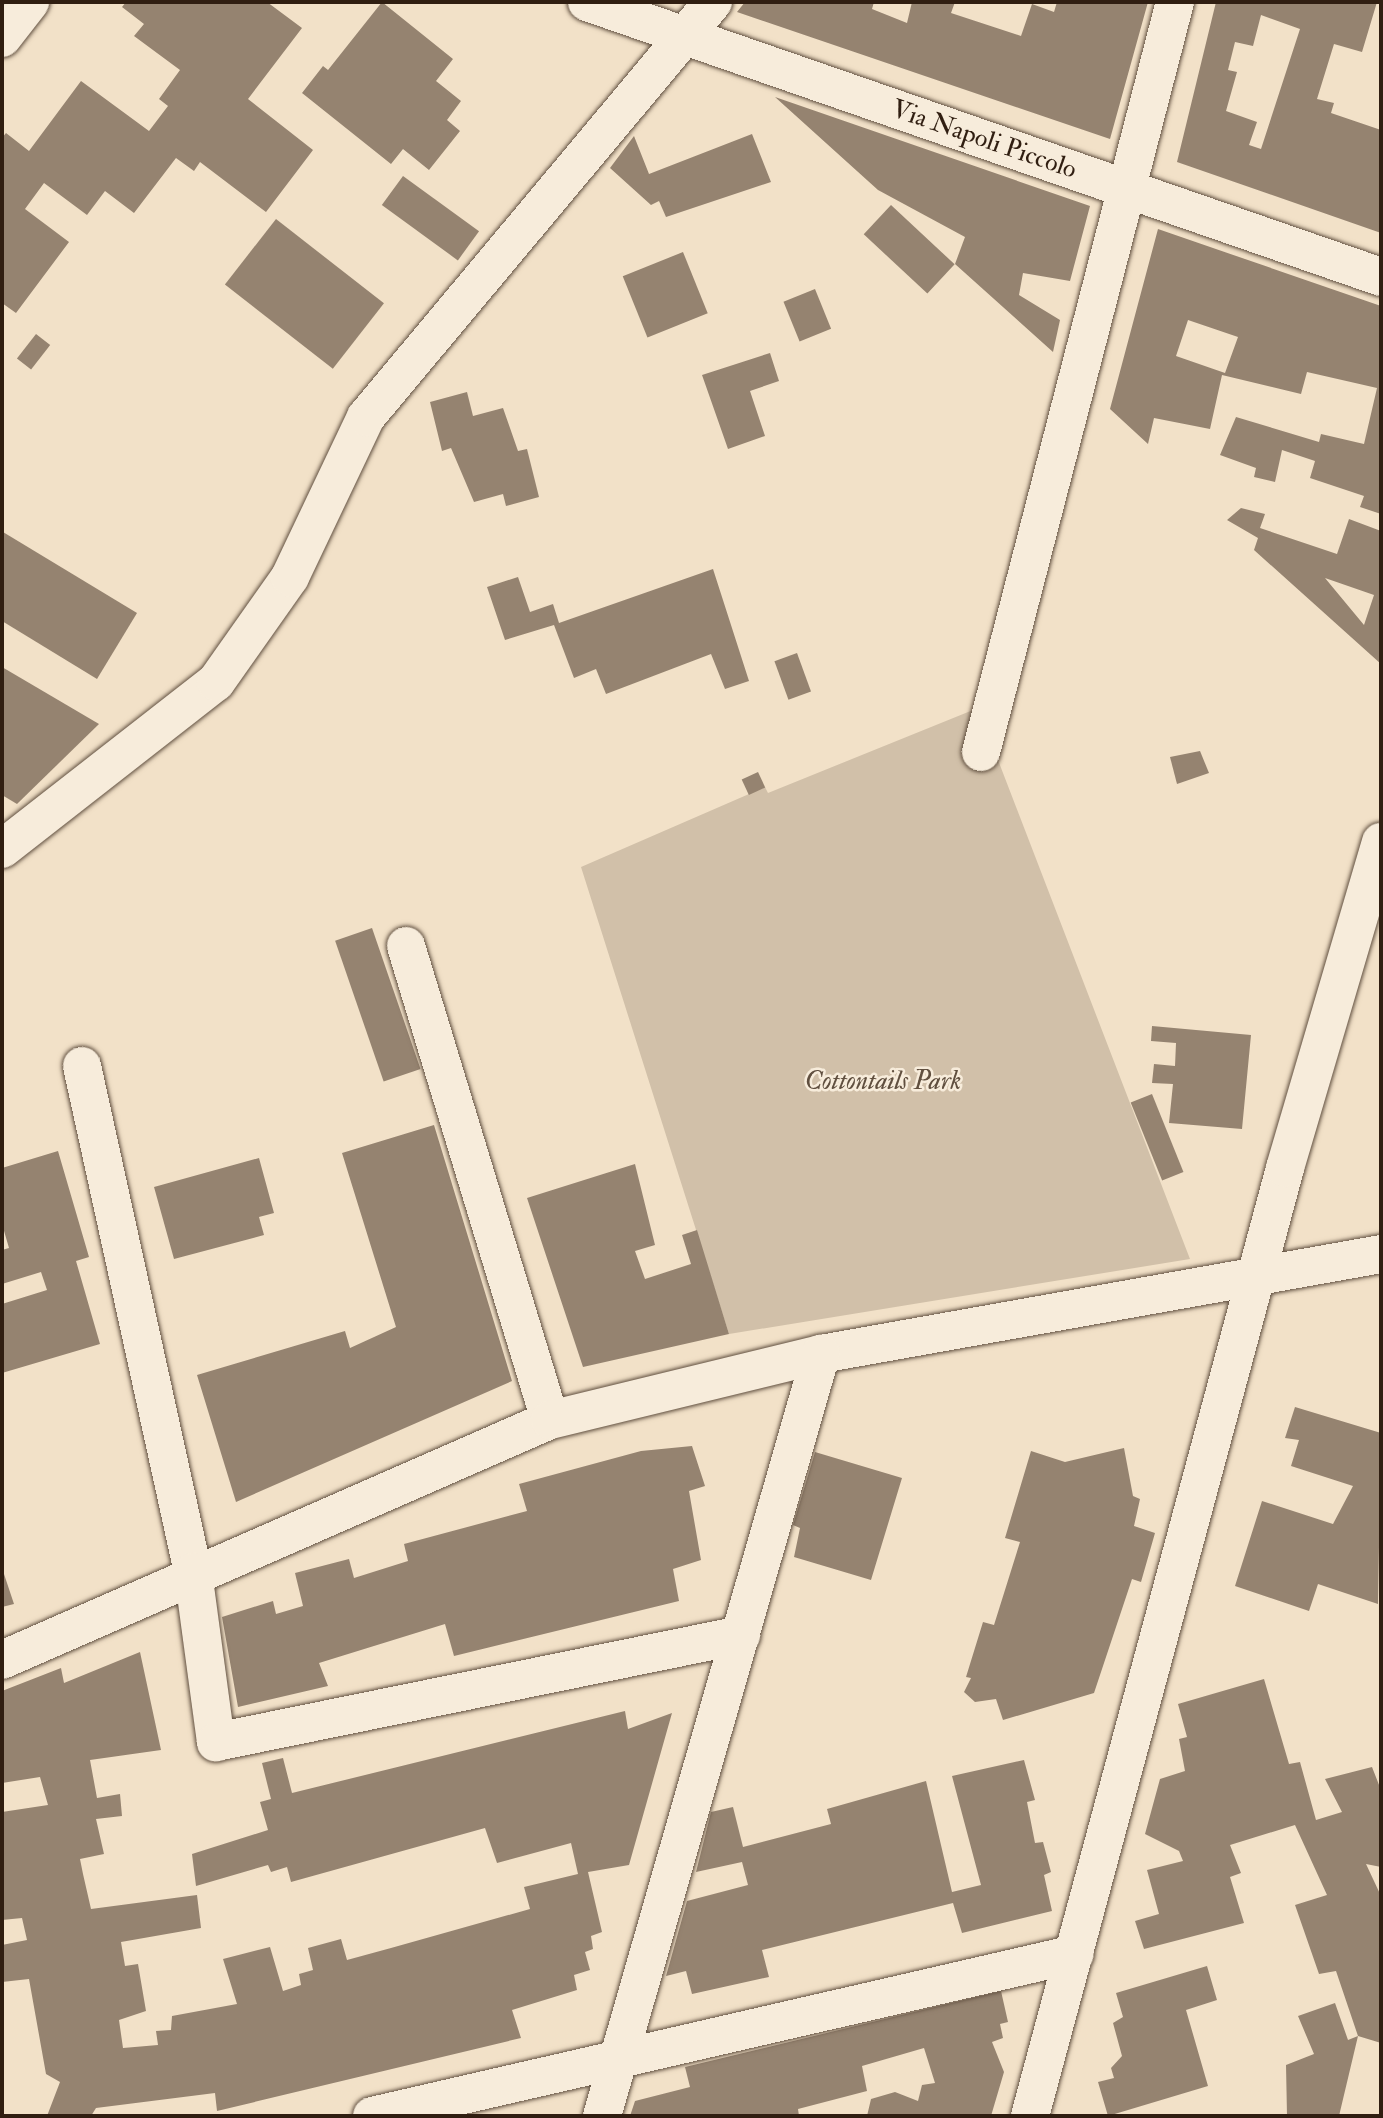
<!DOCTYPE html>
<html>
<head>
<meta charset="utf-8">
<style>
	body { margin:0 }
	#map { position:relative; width:1383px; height:2118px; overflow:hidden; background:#f2e1c8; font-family:"IM FELL Double Pica",serif }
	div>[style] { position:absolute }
	.green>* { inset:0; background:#d1c0a9 }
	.building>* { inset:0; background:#958370; transform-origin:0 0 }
	.roads { filter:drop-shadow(0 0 2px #604f3f) drop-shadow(0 0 2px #604f3f) }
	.street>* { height:38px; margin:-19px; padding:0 19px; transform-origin:19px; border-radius:19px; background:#f7ecdb }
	span { translate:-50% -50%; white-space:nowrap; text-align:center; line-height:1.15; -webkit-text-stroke:5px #f7ecdb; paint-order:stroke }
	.street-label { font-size:26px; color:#301e11 }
	.park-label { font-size:26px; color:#604f3f; font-style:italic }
	.frame { position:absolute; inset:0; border:4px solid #301e11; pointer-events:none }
</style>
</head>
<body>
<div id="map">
	<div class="green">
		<i style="clip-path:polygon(978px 708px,1190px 1259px,729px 1334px,581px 867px,765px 787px,768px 793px)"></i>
	</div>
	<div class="building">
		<i style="clip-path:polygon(126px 2px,267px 2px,302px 28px,248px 99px,313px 150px,266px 212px,200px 162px,194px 171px,176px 158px,134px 213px,105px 191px,87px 215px,44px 183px,25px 209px,69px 242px,16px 313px,2px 303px,2px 138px,6px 133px,29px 151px,81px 81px,149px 131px,168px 106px,159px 99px,180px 70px,134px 36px,144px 24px,122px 7px)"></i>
		<i style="clip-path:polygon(382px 2px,453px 59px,436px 81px,461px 101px,447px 120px,460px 131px,429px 170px,403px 149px,391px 164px,302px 93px,323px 66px,328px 70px)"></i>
		<i style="clip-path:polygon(745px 2px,874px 2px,872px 9px,907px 23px,912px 2px,955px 2px,951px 13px,1021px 36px,1032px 4px,1054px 12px,1057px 2px,1148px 2px,1110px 139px,737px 12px)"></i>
		<i style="clip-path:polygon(evenodd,1216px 2px,1377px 2px,1362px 52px,1334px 44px,1317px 99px,1334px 103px,1331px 113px,1381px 130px,1381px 233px,1177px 162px,1216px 2px,1261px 15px,1300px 29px,1261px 149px,1249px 145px,1257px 122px,1226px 111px,1237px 72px,1228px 70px,1235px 42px,1253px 46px,1261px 15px)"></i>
		<i style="clip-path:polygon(775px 97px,1090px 206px,1070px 281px,1023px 273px,1019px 295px,1060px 320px,1053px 352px,955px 264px,965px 237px,878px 190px)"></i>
		<i style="clip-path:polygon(752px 134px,771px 182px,666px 217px,659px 201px,651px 205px,610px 168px,634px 136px,649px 174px)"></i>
		<i style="left:403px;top:176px;width:94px;height:36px;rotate:36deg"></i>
		<i style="left:891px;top:205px;width:87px;height:40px;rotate:43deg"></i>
		<i style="left:276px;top:219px;width:137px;height:83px;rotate:38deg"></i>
		<i style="clip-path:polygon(evenodd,1158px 229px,1381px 306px,1381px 514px,1360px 507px,1364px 496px,1310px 478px,1315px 461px,1282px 450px,1275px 482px,1254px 477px,1256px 468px,1220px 455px,1236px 417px,1319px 442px,1321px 434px,1364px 444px,1377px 388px,1307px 372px,1301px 394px,1222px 375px,1210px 429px,1154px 418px,1148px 444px,1110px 409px,1158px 229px,1188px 320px,1238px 337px,1225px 373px,1176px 356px,1188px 320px)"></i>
		<i style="left:683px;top:252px;width:66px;height:65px;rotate:68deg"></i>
		<i style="left:815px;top:289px;width:43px;height:34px;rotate:68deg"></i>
		<i style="left:36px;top:334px;width:18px;height:31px;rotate:38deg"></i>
		<i style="clip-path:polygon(770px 353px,779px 381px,750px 391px,765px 436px,728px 449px,702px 375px)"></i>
		<i style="clip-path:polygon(467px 392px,473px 416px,503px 408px,518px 451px,527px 449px,539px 497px,506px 506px,503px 494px,474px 502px,451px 448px,442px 451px,430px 402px)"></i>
		<i style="clip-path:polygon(evenodd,1241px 508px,1265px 514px,1260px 528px,1337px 554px,1349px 519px,1381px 531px,1381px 664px,1254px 550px,1258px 538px,1227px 520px,1241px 508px,1325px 578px,1374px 595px,1364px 625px,1325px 578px)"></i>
		<i style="clip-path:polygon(3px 532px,137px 613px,97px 679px,2px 621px)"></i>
		<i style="clip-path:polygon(713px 569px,749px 681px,725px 689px,711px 654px,606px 694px,596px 669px,574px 678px,554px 625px,505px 640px,487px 587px,518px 577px,530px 612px,553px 604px,559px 623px)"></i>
		<i style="left:797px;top:653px;width:41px;height:24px;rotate:70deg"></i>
		<i style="clip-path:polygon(2px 667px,99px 724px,17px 804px,2px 795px)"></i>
		<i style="clip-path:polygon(1200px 751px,1209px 773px,1177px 784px,1170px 757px)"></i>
		<i style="left:758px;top:772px;width:17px;height:18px;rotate:65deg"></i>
		<i style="left:372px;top:928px;width:149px;height:39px;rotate:71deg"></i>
		<i style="clip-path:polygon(1152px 1026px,1251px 1035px,1242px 1129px,1169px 1123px,1173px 1084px,1152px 1083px,1154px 1064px,1175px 1066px,1176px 1043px,1151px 1041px)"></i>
		<i style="left:1152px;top:1094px;width:84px;height:23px;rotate:68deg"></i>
		<i style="clip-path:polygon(434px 1125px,512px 1381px,236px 1502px,197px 1375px,345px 1331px,350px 1348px,396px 1327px,342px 1153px)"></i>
		<i style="clip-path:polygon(58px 1151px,89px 1257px,76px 1261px,100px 1344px,2px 1373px,2px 1304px,47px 1290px,41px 1272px,2px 1284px,2px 1250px,9px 1248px,2px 1224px,2px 1168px)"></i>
		<i style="clip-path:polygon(259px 1158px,274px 1213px,259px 1217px,264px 1235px,174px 1259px,154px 1187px)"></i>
		<i style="clip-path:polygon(635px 1164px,655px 1245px,635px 1251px,645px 1279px,691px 1264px,682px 1235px,697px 1230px,729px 1334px,583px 1367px,527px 1198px)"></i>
		<i style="clip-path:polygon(1295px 1407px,1381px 1433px,1378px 1604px,1318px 1584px,1309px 1611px,1235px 1586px,1262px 1501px,1333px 1524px,1353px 1486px,1291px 1466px,1299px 1440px,1285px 1438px)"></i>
		<i style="clip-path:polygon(692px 1446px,705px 1486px,689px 1491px,701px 1560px,673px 1569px,679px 1601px,454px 1656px,445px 1624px,319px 1663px,328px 1686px,238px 1707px,222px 1617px,273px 1601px,276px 1614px,303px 1606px,295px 1573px,349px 1559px,354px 1578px,408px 1561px,404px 1544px,527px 1511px,519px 1484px,641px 1451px)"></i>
		<i style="clip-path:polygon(1124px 1448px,1133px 1496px,1140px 1499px,1134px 1526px,1155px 1533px,1141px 1582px,1132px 1579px,1094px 1693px,1003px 1720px,996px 1699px,975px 1702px,964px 1692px,971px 1678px,966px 1677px,983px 1622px,994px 1625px,1020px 1542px,1005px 1538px,1031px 1451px,1065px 1462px)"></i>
		<i style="clip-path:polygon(815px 1452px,902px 1478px,871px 1580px,794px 1557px,800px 1528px,793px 1525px)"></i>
		<i style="clip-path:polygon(2px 1568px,14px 1604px,2px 1607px)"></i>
		<i style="clip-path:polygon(140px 1652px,161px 1750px,90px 1760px,97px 1798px,120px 1794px,122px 1816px,96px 1819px,104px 1854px,80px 1859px,83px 1874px,91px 1909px,197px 1895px,201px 1928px,121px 1942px,125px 1966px,138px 1964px,146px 2011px,119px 2020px,123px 2048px,158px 2045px,156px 2031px,171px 2030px,172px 2016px,237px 2004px,223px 1959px,270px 1947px,283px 1991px,301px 1985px,299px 1974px,313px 1970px,308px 1948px,341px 1939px,347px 1960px,391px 1948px,530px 1909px,524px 1887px,578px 1874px,571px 1843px,497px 1863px,485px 1828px,291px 1882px,287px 1867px,271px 1872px,268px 1865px,196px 1886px,192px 1854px,268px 1830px,260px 1802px,271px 1799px,262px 1763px,283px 1758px,292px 1793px,625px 1711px,628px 1729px,672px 1713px,629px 1865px,588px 1872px,602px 1932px,591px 1936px,593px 1949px,585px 1952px,590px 1970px,574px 1975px,577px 1990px,512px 2010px,521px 2038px,217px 2111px,215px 2093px,96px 2108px,91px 2116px,47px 2116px,60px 2082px,46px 2074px,29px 1979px,2px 1982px,2px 1945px,27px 1940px,22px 1918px,2px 1920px,2px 1812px,48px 1805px,40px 1777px,2px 1783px,2px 1691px,61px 1668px,64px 1683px)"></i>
		<i style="clip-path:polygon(1264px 1679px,1289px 1764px,1300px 1762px,1316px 1820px,1342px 1812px,1325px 1779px,1372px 1767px,1381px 1790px,1381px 1867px,1366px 1864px,1381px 1896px,1381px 2043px,1358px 2036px,1336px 1971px,1319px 1974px,1295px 1905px,1327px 1895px,1295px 1825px,1230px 1845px,1241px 1873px,1230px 1877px,1244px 1923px,1144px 1949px,1135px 1921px,1159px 1914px,1147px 1870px,1183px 1861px,1179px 1851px,1145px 1834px,1160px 1779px,1185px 1771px,1179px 1739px,1187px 1737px,1178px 1704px)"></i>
		<i style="clip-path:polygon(1024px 1760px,1035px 1800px,1027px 1802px,1035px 1843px,1043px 1842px,1051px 1872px,1044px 1875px,1052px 1911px,962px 1933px,953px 1903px,762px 1950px,769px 1977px,692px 1994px,686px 1971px,666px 1976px,687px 1901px,748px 1885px,742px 1862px,696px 1872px,711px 1812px,733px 1807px,743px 1847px,831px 1824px,827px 1809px,926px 1781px,952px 1892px,981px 1885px,952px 1776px)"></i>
		<i style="clip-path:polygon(1207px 1966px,1217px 2000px,1186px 2010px,1208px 2086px,1108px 2116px,1098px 2082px,1114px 2078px,1111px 2068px,1122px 2056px,1113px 2023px,1123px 2017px,1116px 1993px)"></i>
		<i style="clip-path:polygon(1001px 1991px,1008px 2022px,1000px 2024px,1003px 2038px,992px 2042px,1004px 2072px,991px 2116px,867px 2116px,871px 2099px,895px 2092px,918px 2101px,922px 2085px,935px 2083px,924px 2048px,862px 2066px,867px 2091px,798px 2109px,799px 2116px,630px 2116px,635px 2101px,690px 2087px,685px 2067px)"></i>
		<i style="clip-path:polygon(1335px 2003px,1348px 2040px,1358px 2036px,1339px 2116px,1287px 2116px,1286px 2065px,1314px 2054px,1298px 2016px)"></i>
	</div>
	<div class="roads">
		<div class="street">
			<i style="left:587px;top:2px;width:840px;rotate:19.1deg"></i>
			<i style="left:2px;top:38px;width:46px;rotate:-52.1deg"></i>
			<i style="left:981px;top:752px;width:775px;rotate:-75.5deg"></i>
			<i style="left:2px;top:849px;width:271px;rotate:-38deg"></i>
			<i style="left:216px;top:682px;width:128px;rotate:-54.8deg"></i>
			<i style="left:290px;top:577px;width:177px;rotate:-64.6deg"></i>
			<i style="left:366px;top:417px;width:541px;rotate:-50.1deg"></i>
			<i style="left:406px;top:946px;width:495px;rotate:73.1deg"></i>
			<i style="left:82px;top:1066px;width:518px;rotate:77.63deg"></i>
			<i style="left:193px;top:1572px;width:172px;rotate:82.3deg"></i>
			<i style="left:216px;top:1742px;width:536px;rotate:-11.52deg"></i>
			<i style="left:2px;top:1660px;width:598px;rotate:-23.65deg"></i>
			<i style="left:550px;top:1420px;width:279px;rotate:-13.7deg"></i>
			<i style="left:821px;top:1354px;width:569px;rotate:-10.12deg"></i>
			<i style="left:372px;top:2116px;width:721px;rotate:-12.98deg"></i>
			<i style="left:602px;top:2116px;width:793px;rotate:-73.97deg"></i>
			<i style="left:1030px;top:2116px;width:982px;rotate:-74.94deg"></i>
			<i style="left:1285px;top:1168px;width:340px;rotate:-73.6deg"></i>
		</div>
	</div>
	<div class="street-label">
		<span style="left:984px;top:140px;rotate:19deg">Via Napoli Piccolo</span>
	</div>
	<div class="park-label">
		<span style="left:883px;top:1082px">Cottontails Park</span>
	</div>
	<div class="frame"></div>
</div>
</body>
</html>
